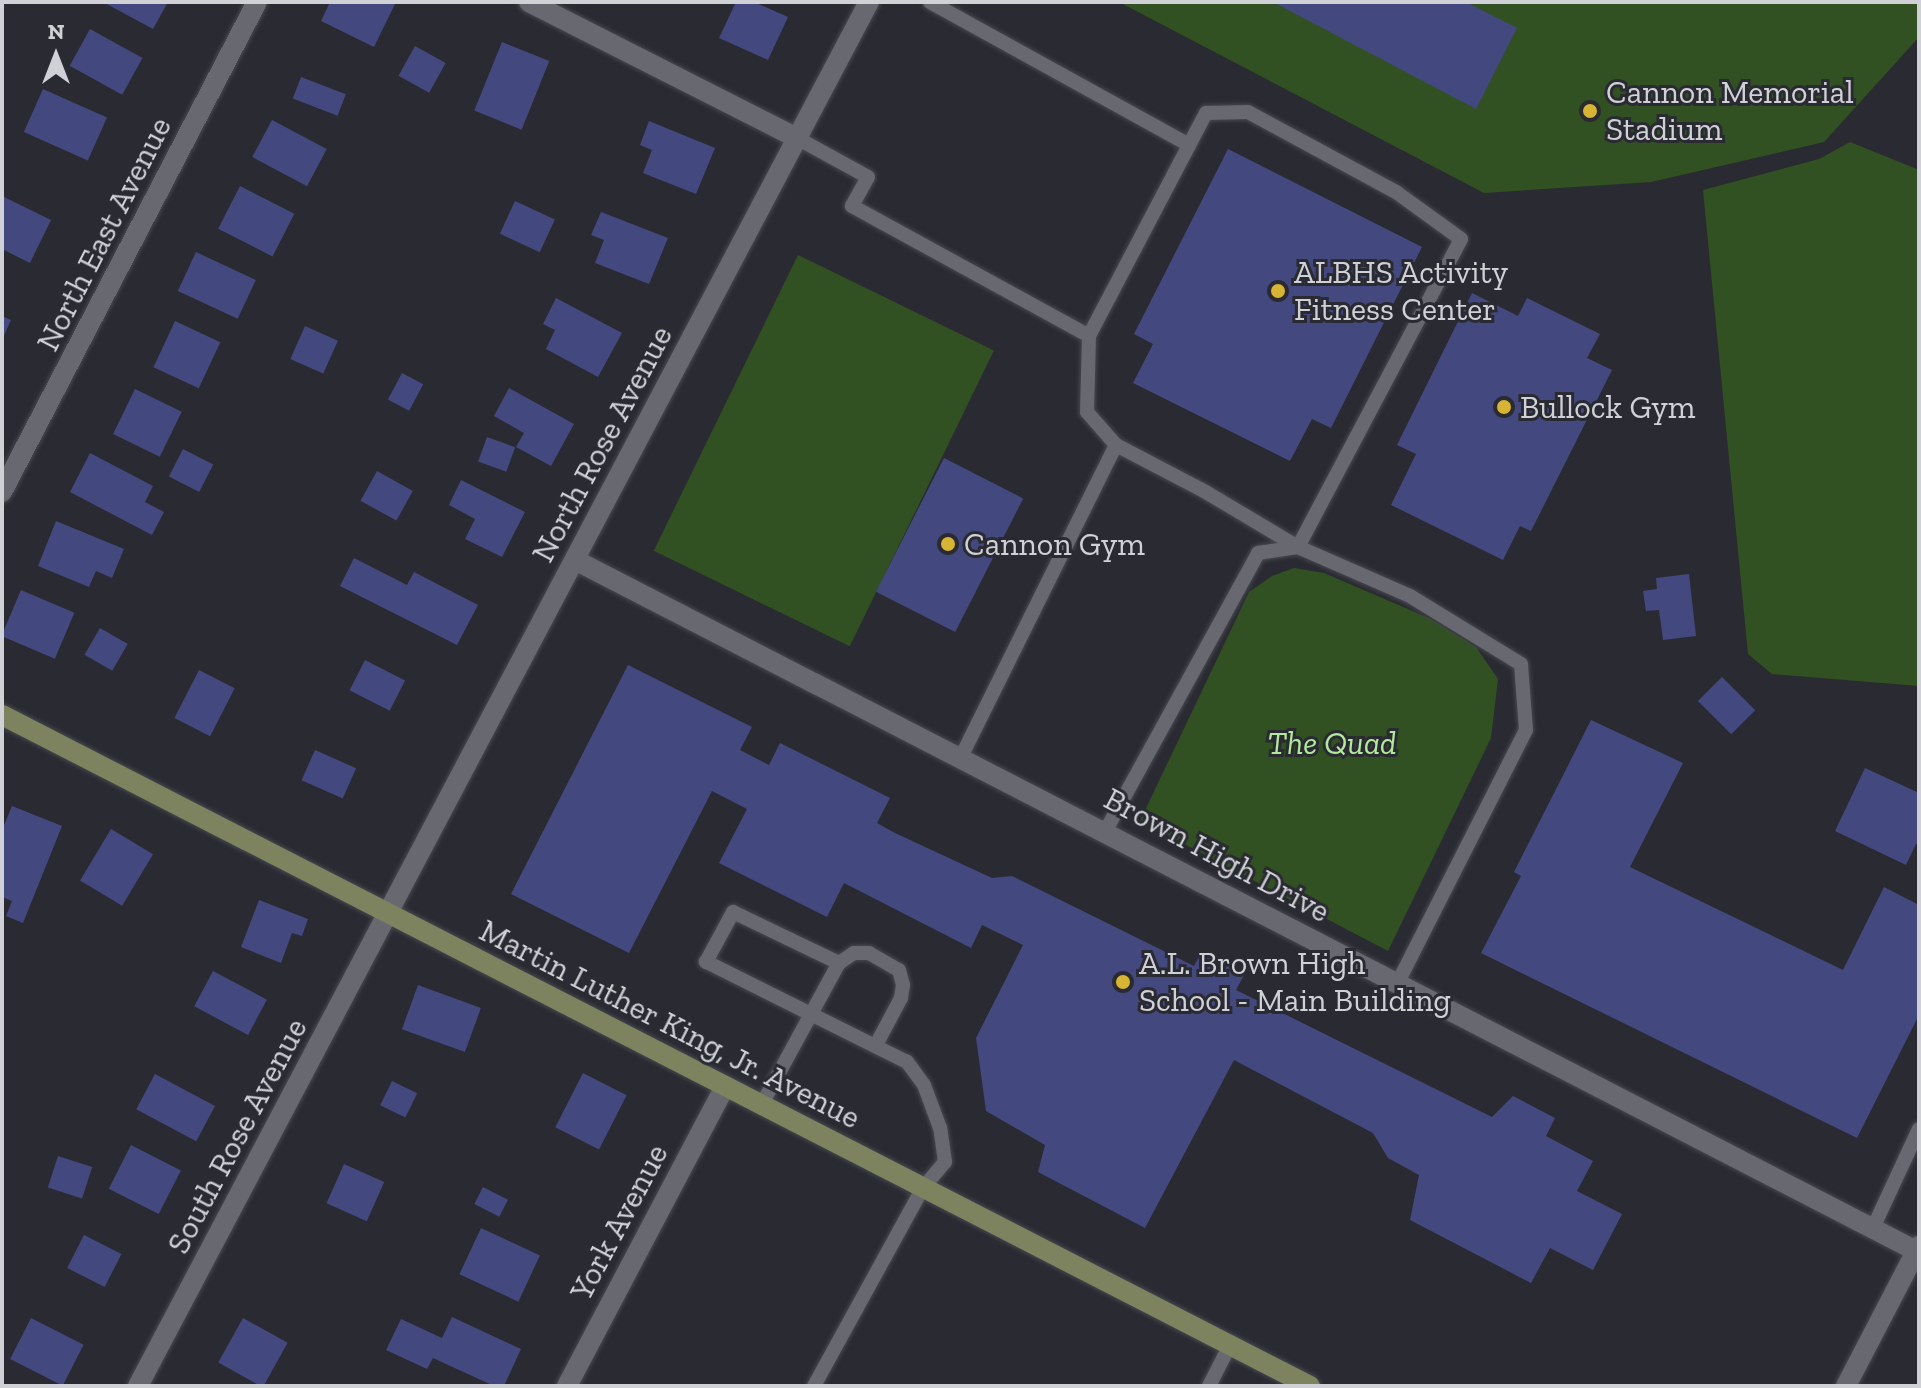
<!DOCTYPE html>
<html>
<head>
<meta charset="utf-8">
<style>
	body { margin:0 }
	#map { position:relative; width:1921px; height:1388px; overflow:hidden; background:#2a2b32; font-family:"Zilla Slab",serif }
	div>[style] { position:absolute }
	.green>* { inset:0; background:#325123; transform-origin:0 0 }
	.building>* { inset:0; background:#43487f; transform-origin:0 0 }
	.roads { filter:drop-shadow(0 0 2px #47484f) drop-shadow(0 0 2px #47484f) }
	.lane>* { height:14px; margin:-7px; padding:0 7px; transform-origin:7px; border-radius:7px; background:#676870 }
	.street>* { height:20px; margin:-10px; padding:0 10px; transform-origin:10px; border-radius:10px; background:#676870 }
	.secondary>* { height:20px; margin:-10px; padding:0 10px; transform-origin:10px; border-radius:10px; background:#7e835f }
	.dots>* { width:22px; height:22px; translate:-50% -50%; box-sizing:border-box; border:4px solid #2a2b32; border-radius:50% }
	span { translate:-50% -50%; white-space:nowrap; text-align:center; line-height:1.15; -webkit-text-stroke:6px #2a2b32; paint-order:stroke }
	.poi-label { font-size:32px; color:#d0d1d6 }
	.left { translate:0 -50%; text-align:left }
	.street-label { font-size:32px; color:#d0d1d6 }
	.park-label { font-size:32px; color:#b2e99a; font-style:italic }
	.frame { position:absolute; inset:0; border:4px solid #d0d1d6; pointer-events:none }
	.north { position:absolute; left:16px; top:16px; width:80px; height:80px; -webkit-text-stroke:6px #2a2b32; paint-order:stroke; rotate:0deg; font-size:22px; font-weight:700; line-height:32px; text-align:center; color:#d0d1d6 }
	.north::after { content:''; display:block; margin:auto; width:28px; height:36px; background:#d0d1d6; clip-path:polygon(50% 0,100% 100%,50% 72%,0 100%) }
</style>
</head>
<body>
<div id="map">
	<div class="green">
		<i style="clip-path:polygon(1119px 2px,1919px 2px,1919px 37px,1824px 142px,1651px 182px,1484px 193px)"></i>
		<i style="clip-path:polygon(1850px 142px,1919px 170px,1919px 686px,1772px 674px,1748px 654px,1703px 190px,1819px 159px)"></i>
		<i style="left:798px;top:255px;width:218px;height:329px;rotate:26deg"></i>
		<i style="clip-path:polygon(1294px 568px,1324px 573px,1431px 619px,1476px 647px,1498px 679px,1491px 738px,1388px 951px,1140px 821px,1249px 592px,1272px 576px)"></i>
	</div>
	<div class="building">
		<i style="clip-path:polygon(103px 2px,168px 2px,153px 29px)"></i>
		<i style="clip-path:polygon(330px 2px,392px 2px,395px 4px,374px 47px,321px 21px)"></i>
		<i style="clip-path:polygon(736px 2px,754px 2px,788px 17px,768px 60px,719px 38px)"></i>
		<i style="clip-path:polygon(1273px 2px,1466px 2px,1517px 28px,1476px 109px)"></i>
		<i style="left:90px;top:29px;width:60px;height:42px;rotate:29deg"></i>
		<i style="left:502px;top:42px;width:51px;height:74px;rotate:22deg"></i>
		<i style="left:415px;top:46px;width:35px;height:34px;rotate:29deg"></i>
		<i style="left:301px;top:77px;width:48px;height:23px;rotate:21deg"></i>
		<i style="left:43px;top:89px;width:70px;height:47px;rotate:24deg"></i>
		<i style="left:272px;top:120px;width:62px;height:42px;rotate:28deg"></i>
		<i style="clip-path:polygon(649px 121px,715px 148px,696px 194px,643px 173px,652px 150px,640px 145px)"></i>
		<i style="clip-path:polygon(1228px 149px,1422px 247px,1331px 428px,1312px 419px,1290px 461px,1133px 383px,1153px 344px,1134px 334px)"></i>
		<i style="left:240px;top:186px;width:61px;height:48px;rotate:27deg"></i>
		<i style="clip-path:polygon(2px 196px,51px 220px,30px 263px,2px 249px)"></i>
		<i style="left:515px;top:201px;width:44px;height:36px;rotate:25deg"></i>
		<i style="clip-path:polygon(601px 212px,668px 238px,649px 284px,595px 263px,604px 240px,591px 235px)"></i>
		<i style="left:196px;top:252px;width:66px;height:43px;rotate:25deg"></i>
		<i style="clip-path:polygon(1472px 293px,1518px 316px,1527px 298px,1600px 334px,1587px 358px,1612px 370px,1531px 531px,1520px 526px,1503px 560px,1391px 505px,1416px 454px,1397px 445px)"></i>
		<i style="clip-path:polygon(556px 298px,622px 333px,598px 377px,546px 349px,555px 330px,543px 324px)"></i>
		<i style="clip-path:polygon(2px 316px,11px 320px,2px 340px)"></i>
		<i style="left:175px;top:321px;width:50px;height:51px;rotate:25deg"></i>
		<i style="left:305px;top:326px;width:36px;height:36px;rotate:24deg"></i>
		<i style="left:402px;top:373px;width:24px;height:30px;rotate:28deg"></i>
		<i style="clip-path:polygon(509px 388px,574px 424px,551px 466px,516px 447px,524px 433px,494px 416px)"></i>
		<i style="left:135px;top:389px;width:52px;height:50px;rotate:26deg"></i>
		<i style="left:487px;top:437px;width:30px;height:26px;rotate:20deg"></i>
		<i style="left:183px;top:449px;width:34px;height:31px;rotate:27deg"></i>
		<i style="clip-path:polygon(90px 453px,153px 486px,145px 502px,164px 512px,152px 535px,70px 492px)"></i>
		<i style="left:944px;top:458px;width:89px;height:150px;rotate:27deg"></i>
		<i style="left:377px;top:471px;width:41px;height:34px;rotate:29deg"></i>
		<i style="clip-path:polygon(461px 480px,525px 512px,502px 557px,465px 539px,475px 519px,449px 505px)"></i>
		<i style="clip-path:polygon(56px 521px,124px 549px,112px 578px,96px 571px,89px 587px,38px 566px)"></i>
		<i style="clip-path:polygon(354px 558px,407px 585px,414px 572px,478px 605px,457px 645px,340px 586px)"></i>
		<i style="clip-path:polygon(1689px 574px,1696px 636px,1663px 640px,1659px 610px,1646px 611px,1643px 591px,1657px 589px,1656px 578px)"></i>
		<i style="left:21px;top:590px;width:58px;height:50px;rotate:23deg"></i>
		<i style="left:100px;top:628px;width:32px;height:31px;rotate:30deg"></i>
		<i style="left:365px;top:660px;width:45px;height:34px;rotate:27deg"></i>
		<i style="clip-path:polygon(628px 665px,752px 727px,740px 750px,769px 765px,780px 743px,890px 798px,877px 823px,895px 833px,992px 878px,1012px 876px,1194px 966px,1202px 951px,1245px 973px,1236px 990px,1492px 1117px,1513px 1096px,1555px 1118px,1546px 1136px,1593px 1161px,1577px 1191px,1622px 1214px,1593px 1270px,1550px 1248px,1531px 1283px,1410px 1220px,1419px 1175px,1388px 1158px,1373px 1133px,1234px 1060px,1145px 1228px,1038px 1172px,1045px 1145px,986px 1111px,976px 1038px,1023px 945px,982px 925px,971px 948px,844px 883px,827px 917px,719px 863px,747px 809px,712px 791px,629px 953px,511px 894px)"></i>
		<i style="left:199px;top:670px;width:40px;height:54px;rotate:27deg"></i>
		<i style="left:1722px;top:677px;width:47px;height:34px;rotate:45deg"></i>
		<i style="clip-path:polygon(1591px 720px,1683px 763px,1630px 867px,1843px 970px,1884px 887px,1919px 905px,1919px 1015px,1857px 1138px,1481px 953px,1521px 876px,1514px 872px)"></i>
		<i style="left:315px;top:750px;width:45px;height:33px;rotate:24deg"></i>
		<i style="clip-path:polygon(1865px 768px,1919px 793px,1919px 845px,1916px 844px,1906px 865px,1835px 831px)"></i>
		<i style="clip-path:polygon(12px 806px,62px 826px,23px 923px,6px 916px,12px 901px,2px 897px,2px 830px)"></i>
		<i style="left:111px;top:829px;width:49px;height:60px;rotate:31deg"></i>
		<i style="clip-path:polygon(259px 900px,308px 919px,302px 936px,292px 933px,281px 963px,241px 947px)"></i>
		<i style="left:213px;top:971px;width:61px;height:40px;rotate:28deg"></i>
		<i style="left:418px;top:985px;width:67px;height:47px;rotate:20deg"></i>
		<i style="left:583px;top:1073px;width:49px;height:61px;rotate:27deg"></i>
		<i style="left:155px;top:1074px;width:68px;height:40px;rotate:28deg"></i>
		<i style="left:392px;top:1081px;width:28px;height:27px;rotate:26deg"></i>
		<i style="left:131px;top:1145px;width:56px;height:49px;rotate:27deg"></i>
		<i style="left:58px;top:1156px;width:36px;height:33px;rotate:18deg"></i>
		<i style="left:344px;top:1164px;width:44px;height:43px;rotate:24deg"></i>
		<i style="left:483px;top:1187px;width:28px;height:19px;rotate:27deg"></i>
		<i style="left:481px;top:1228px;width:65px;height:51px;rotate:25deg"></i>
		<i style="left:84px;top:1235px;width:42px;height:37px;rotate:27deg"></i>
		<i style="clip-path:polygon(452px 1317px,521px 1349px,504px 1386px,494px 1386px,433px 1358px,427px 1369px,386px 1350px,401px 1319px,442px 1338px)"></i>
		<i style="left:31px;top:1318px;width:59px;height:46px;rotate:27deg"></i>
		<i style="left:243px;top:1318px;width:51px;height:51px;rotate:29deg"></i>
	</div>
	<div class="roads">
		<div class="lane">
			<i style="left:930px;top:2px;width:296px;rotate:28.9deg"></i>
			<i style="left:795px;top:137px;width:83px;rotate:28.7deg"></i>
			<i style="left:868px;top:177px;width:33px;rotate:119deg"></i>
			<i style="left:852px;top:206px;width:270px;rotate:28.7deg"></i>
			<i style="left:1089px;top:336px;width:76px;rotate:91.5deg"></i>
			<i style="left:1087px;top:412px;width:44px;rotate:48.7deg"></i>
			<i style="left:1116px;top:445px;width:99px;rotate:27.6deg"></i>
			<i style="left:1204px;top:491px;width:109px;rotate:30.8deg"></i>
			<i style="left:1298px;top:547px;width:348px;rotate:-62.1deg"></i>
			<i style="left:1461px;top:239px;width:80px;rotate:-144.1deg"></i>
			<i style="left:1396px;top:192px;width:168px;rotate:-151.6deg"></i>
			<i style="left:1248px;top:112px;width:42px;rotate:178.6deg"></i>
			<i style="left:1206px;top:113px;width:252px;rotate:117.7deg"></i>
			<i style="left:961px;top:757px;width:348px;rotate:-63.6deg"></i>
			<i style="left:1106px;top:830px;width:316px;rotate:-61.2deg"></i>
			<i style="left:1258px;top:553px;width:40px;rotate:-8.5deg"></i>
			<i style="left:1298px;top:547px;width:122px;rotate:23.6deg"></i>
			<i style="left:1410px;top:596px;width:130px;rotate:31.5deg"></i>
			<i style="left:1521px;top:664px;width:66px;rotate:85.7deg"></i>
			<i style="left:1526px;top:730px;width:285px;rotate:116.9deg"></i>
			<i style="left:762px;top:1104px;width:161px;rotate:-61.4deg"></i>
			<i style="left:839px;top:963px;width:18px;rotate:-34deg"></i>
			<i style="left:854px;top:953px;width:15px"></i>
			<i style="left:869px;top:953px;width:34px;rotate:30deg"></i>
			<i style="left:899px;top:970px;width:16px;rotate:75deg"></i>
			<i style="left:903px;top:985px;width:13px;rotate:99deg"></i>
			<i style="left:901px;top:998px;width:53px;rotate:118deg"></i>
			<i style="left:1873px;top:1228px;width:109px;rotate:-65.1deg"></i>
			<i style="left:814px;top:1386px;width:226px;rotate:-61.2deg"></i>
			<i style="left:923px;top:1188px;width:34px;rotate:-50deg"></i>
			<i style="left:945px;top:1162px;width:34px;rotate:-98deg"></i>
			<i style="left:940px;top:1128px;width:46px;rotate:-110.4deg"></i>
			<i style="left:924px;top:1085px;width:29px;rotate:-126deg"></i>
			<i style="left:907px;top:1062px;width:225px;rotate:-153.5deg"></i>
			<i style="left:706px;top:962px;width:57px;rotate:-61.6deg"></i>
			<i style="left:733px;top:912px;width:118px;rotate:25.7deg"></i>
			<i style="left:1209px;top:1386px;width:46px;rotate:-62.9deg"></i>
		</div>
		<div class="street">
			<i style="left:529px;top:2px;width:298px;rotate:26.9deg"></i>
			<i style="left:2px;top:492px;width:552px;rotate:-62.51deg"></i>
			<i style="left:575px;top:560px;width:1507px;rotate:27.25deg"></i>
			<i style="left:138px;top:1386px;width:1565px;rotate:-62.16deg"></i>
			<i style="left:567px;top:1386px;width:339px;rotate:-62.2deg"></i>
			<i style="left:1846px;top:1386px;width:158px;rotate:-62.5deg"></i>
		</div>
		<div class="secondary">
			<i style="left:2px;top:715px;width:1470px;rotate:27.16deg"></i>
		</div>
	</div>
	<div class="dots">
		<i style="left:1590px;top:111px;background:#d8b434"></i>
		<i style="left:1278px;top:291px;background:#d8b434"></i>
		<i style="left:1504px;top:407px;background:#d8b434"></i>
		<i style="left:948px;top:544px;background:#d8b434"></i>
		<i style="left:1123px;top:982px;background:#d8b434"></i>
	</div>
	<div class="poi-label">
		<span class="left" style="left:1606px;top:111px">Cannon Memorial<br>Stadium</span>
		<span class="left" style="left:1294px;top:291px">ALBHS Activity<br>Fitness Center</span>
		<span class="left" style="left:1520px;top:407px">Bullock Gym</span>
		<span class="left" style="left:964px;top:544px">Cannon Gym</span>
		<span class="left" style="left:1139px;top:982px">A.L. Brown High<br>School - Main Building</span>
	</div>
	<div class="street-label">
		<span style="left:104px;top:234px;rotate:-63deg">North East Avenue</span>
		<span style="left:602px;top:444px;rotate:-62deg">North Rose Avenue</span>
		<span style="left:1217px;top:855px;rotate:28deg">Brown High Drive</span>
		<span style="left:670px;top:1024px;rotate:27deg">Martin Luther King, Jr. Avenue</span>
		<span style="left:237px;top:1136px;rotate:-62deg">South Rose Avenue</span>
		<span style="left:619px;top:1222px;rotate:-62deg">York Avenue</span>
	</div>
	<div class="park-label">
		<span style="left:1332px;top:743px">The Quad</span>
	</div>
	<div class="frame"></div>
	<div class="north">N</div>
</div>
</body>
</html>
